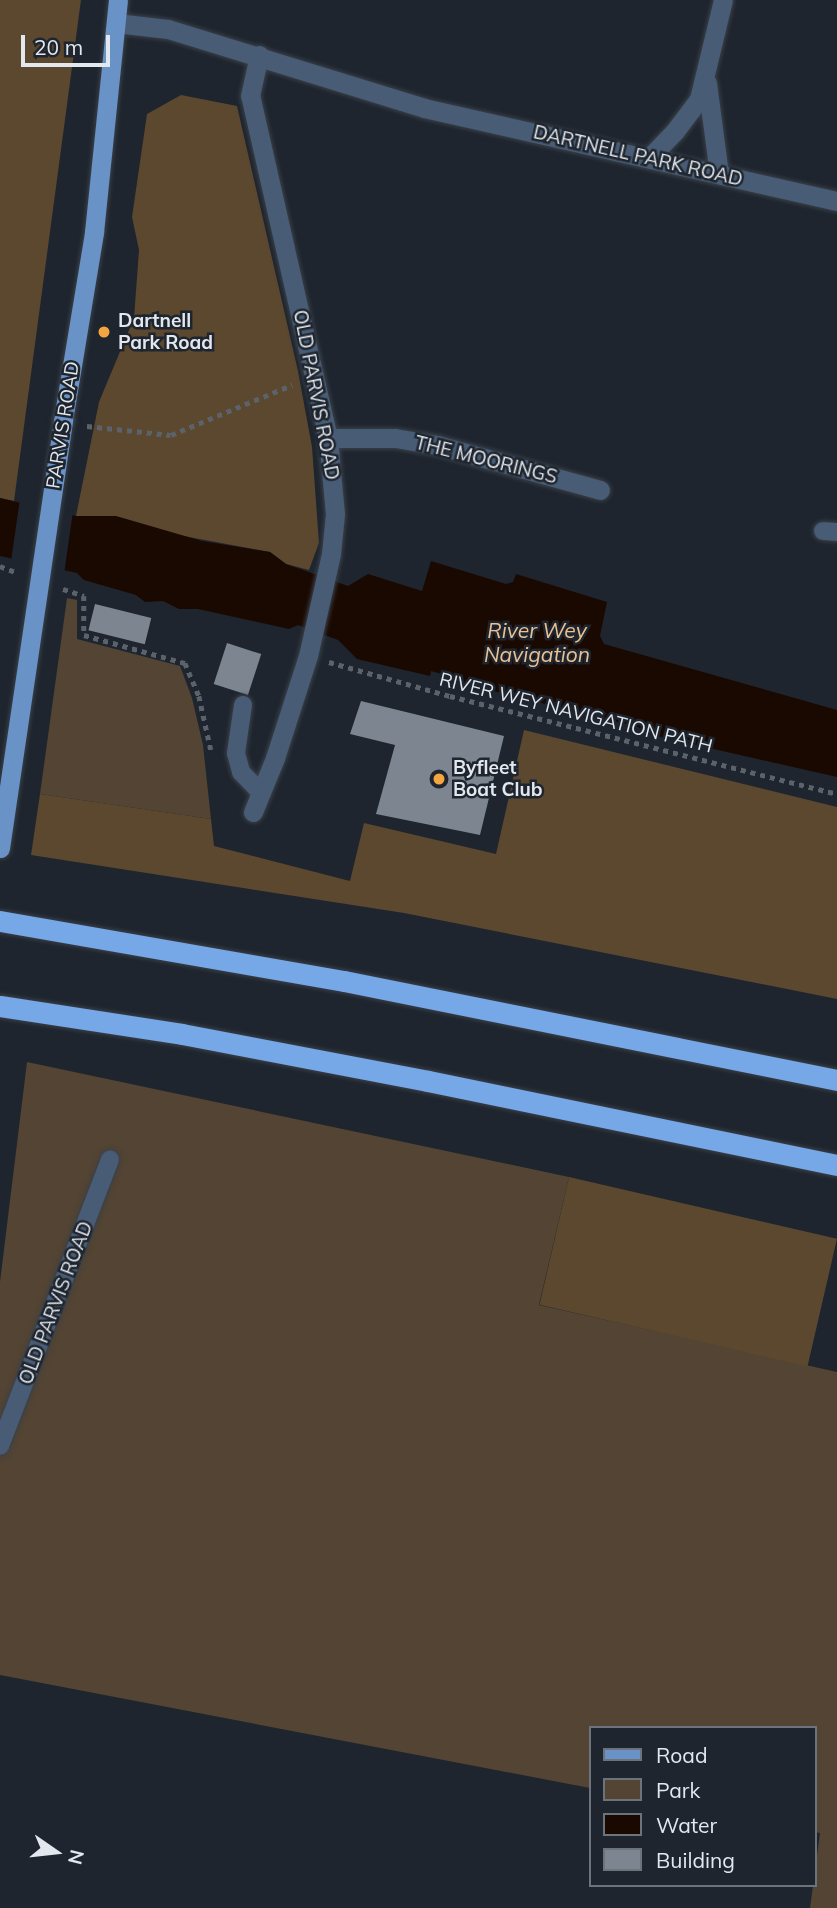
<!DOCTYPE html>
<html>
<head>
<meta charset="utf-8">
<style>
	body { margin:0 }
	#map { position:relative; width:837px; height:1908px; overflow:hidden; background:#1e252e; font-family:Mulish,sans-serif }
	div>[style] { position:absolute }
	.green>* { inset:0; background:#534433 }
	.forest>* { inset:0; background:#5c472f; transform-origin:0 0 }
	.water>* { inset:0; background:#1a0900 }
	.pier>* { inset:0; background:#1e252e }
	.building>* { inset:0; background:#7d8590; transform-origin:0 0 }
	.path>* { height:4.5px; margin-top:-2.25px; transform-origin:0; background:repeating-linear-gradient(90deg,#5b626a 0 5px,transparent 0 10px) }
	.roads { filter:drop-shadow(0 0 2px #3a4049) drop-shadow(0 0 2px #3a4049) }
	.service>* { height:18px; margin:-9px; padding:0 9px; transform-origin:9px; border-radius:9px; background:#485c75 }
	.minor>* { height:19px; margin:-9.5px; padding:0 9.5px; transform-origin:9.5px; border-radius:9.5px; background:#485c75 }
	.primary>* { height:19px; margin:-9.5px; padding:0 9.5px; transform-origin:9.5px; border-radius:9.5px; background:#6992c6 }
	.motorway>* { height:21px; margin:-10.5px; padding:0 10.5px; transform-origin:10.5px; border-radius:10.5px; background:#76a7e6 }
	.bridges { filter:drop-shadow(0 0 2px #3a4049) drop-shadow(0 0 2px #3a4049) }
	.primary-bridge>* { height:19px; margin:-9.5px; padding:0 9.5px; transform-origin:9.5px; border-radius:9.5px; background:#6992c6 }
	.dots>* { width:19px; height:19px; translate:-50% -50%; box-sizing:border-box; border:4px solid #1e252e; border-radius:50% }
	span { translate:-50% -50%; white-space:nowrap; text-align:center; line-height:1.15; -webkit-text-stroke:5px #1e252e; paint-order:stroke }
	.street-label { font-size:19px; color:#e3e7ee }
	.poi-label { font-size:19px; color:#e3e7ee; font-weight:700 }
	.left { translate:0 -50%; text-align:left }
	.water-label { font-size:21px; color:#ebc193; font-style:italic }
	.legend { position:absolute; left:589px; top:1726px; width:228px; height:161px; box-sizing:border-box; background:#1e252e; border:2px solid #6d737b; margin:0; padding:9px 12px; list-style:none; font-size:21px; color:#e3e7ee }
	.legend li { display:flex; align-items:center; gap:14px; height:35px }
	.legend b { width:35px; border:2px solid #6d737b }
	.north { position:absolute; left:21px; top:1817px; width:70px; height:70px; -webkit-text-stroke:5px #1e252e; paint-order:stroke; rotate:104deg; font-size:19px; font-weight:700; line-height:28px; text-align:center; color:#e3e7ee }
	.north::after { content:''; display:block; margin:auto; width:24px; height:32px; background:#e3e7ee; clip-path:polygon(50% 0,100% 100%,50% 72%,0 100%) }
	.scale { position:absolute; left:21px; top:35px; width:89px; height:32px; box-sizing:border-box; border:4px solid #e3e7ee; border-top:0; padding-left:9px; font-size:21px; line-height:24px; white-space:nowrap; color:#e3e7ee; -webkit-text-stroke:5px #1e252e; paint-order:stroke }
</style>
</head>
<body>
<div id="map">
	<div class="green">
		<i style="clip-path:polygon(67px 598px,77px 600px,77px 639px,180px 666px,192px 698px,203px 745px,211px 819px,40px 794px)"></i>
		<i style="clip-path:polygon(27px 1062px,569px 1177px,539px 1305px,837px 1372px,837px 1908px,810px 1908px,820px 1833px,814px 1832px,814px 1728px,590px 1728px,590px 1788px,0 1675px,0 1282px)"></i>
	</div>
	<div class="forest">
		<i style="clip-path:polygon(0 0,81px 0,14px 501px,0 498px)"></i>
		<i style="clip-path:polygon(181px 95px,237px 106px,298px 371px,312px 447px,319px 543px,309px 570px,286px 564px,270px 552px,76px 516px,99px 402px,134px 318px,139px 250px,132px 217px,147px 114px)"></i>
		<i style="clip-path:polygon(524px 730px,837px 807px,837px 999px,404px 913px,31px 855px,40px 794px,211px 819px,214px 846px,350px 881px,364px 823px,496px 854px)"></i>
		<i style="left:569px;top:1177px;width:275px;height:131px;rotate:13deg"></i>
	</div>
	<div class="water">
		<i style="clip-path:polygon(0 498px,76px 516px,116px 516px,202px 541px,270px 552px,286px 564px,348px 586px,368px 574px,422px 591px,431px 561px,506px 584px,513px 582px,516px 574px,607px 602px,600px 636px,604px 644px,837px 710px,837px 777px,648px 734px,638px 727px,449px 680px,449px 676px,431px 671px,430px 676px,357px 659px,338px 640px,298px 625px,289px 629px,198px 609px,179px 609px,163px 601px,145px 602px,136px 595px,84px 580px,77px 573px,0 556px)"></i>
	</div>
	<div class="pier">
		<i style="clip-path:polygon(20px 499px,73px 511px,64px 574px,11px 561px)"></i>
	</div>
	<div class="building">
		<i style="left:95px;top:604px;width:58px;height:27px;rotate:14deg"></i>
		<i style="left:227px;top:643px;width:36px;height:43px;rotate:18deg"></i>
		<i style="clip-path:polygon(361px 701px,504px 736px,480px 835px,376px 814px,395px 745px,350px 734px)"></i>
	</div>
	<div class="path">
		<i style="left:87px;top:426px;width:84px;rotate:6.1deg"></i>
		<i style="left:171px;top:435px;width:131px;rotate:-22.5deg"></i>
		<i style="left:0;top:566px;width:19px;rotate:21deg"></i>
		<i style="left:63px;top:589px;width:22px;rotate:18deg"></i>
		<i style="left:84px;top:596px;width:39px;rotate:90deg"></i>
		<i style="left:84px;top:635px;width:105px;rotate:15.5deg"></i>
		<i style="left:185px;top:663px;width:36px;rotate:67deg"></i>
		<i style="left:199px;top:696px;width:55px;rotate:77.5deg"></i>
		<i style="left:329px;top:662px;width:126px;rotate:15.7deg"></i>
		<i style="left:450px;top:696px;width:399px;rotate:14.2deg"></i>
	</div>
	<div class="roads">
		<div class="service">
			<i style="left:823px;top:531px;width:14px;rotate:4deg"></i>
			<i style="left:243px;top:705px;width:49px;rotate:98.3deg"></i>
			<i style="left:236px;top:753px;width:20px;rotate:75deg"></i>
			<i style="left:241px;top:772px;width:28px;rotate:46deg"></i>
			<i style="left:0;top:1446px;width:307px;rotate:-69deg"></i>
		</div>
		<div class="minor">
			<i style="left:116px;top:23px;width:52px;rotate:6.6deg"></i>
			<i style="left:168px;top:29px;width:268px;rotate:17.1deg"></i>
			<i style="left:424px;top:108px;width:423px;rotate:12.7deg"></i>
			<i style="left:707px;top:83px;width:92px;rotate:82.5deg"></i>
			<i style="left:649px;top:158px;width:37px;rotate:-46deg"></i>
			<i style="left:675px;top:131px;width:40px;rotate:-53deg"></i>
			<i style="left:699px;top:99px;width:102px;rotate:-76.4deg"></i>
			<i style="left:328px;top:438px;width:67px"></i>
			<i style="left:395px;top:438px;width:43px;rotate:9.5deg"></i>
			<i style="left:437px;top:445px;width:169px;rotate:15.4deg"></i>
			<i style="left:253px;top:812px;width:58px;rotate:-67.8deg"></i>
			<i style="left:275px;top:758px;width:107px;rotate:-72.1deg"></i>
			<i style="left:308px;top:656px;width:105px;rotate:-77.3deg"></i>
			<i style="left:331px;top:554px;width:40px;rotate:-84.3deg"></i>
			<i style="left:335px;top:514px;width:76px;rotate:-95.3deg"></i>
			<i style="left:328px;top:438px;width:351px;rotate:-102.8deg"></i>
			<i style="left:250px;top:96px;width:42px;rotate:-77.6deg"></i>
		</div>
		<div class="primary">
			<i style="left:63px;top:420px;width:191px;rotate:-80.6deg"></i>
			<i style="left:94px;top:232px;width:233px;rotate:-84.1deg"></i>
		</div>
		<div class="motorway">
			<i style="left:0;top:921px;width:349px;rotate:9.9deg"></i>
			<i style="left:344px;top:981px;width:503px;rotate:11.35deg"></i>
			<i style="left:0;top:1006px;width:184px;rotate:8.7deg"></i>
			<i style="left:182px;top:1034px;width:250px;rotate:10.8deg"></i>
			<i style="left:428px;top:1081px;width:418px;rotate:11.6deg"></i>
		</div>
	</div>
	<div class="bridges">
		<div class="primary-bridge">
			<i style="left:0;top:848px;width:433px;rotate:-81.6deg"></i>
		</div>
	</div>
	<div class="dots">
		<i style="left:104px;top:332px;background:#f2a541"></i>
		<i style="left:439px;top:779px;background:#f2a541"></i>
	</div>
	<div class="street-label">
		<span style="left:638px;top:156px;rotate:13deg">DARTNELL PARK ROAD</span>
		<span style="left:316px;top:395px;rotate:79deg">OLD PARVIS ROAD</span>
		<span style="left:63px;top:425px;rotate:-81deg">PARVIS ROAD</span>
		<span style="left:486px;top:460px;rotate:14deg">THE MOORINGS</span>
		<span style="left:576px;top:713px;rotate:14deg">RIVER WEY NAVIGATION PATH</span>
		<span style="left:56px;top:1303px;rotate:-69deg">OLD PARVIS ROAD</span>
	</div>
	<div class="poi-label">
		<span class="left" style="left:118px;top:332px">Dartnell<br>Park Road</span>
		<span class="left" style="left:453px;top:779px">Byfleet<br>Boat Club</span>
	</div>
	<div class="water-label">
		<span style="left:537px;top:642px">River Wey<br>Navigation</span>
	</div>
	<ul class="legend">
	<li><b style="height:9px;background:#6992c6"></b>Road</li>
	<li><b style="height:19px;background:#534433"></b>Park</li>
	<li><b style="height:19px;background:#1a0900"></b>Water</li>
	<li><b style="height:19px;background:#7d8590"></b>Building</li>
	</ul>
	<div class="north">N</div>
	<div class="scale">20 m</div>
</div>
</body>
</html>
